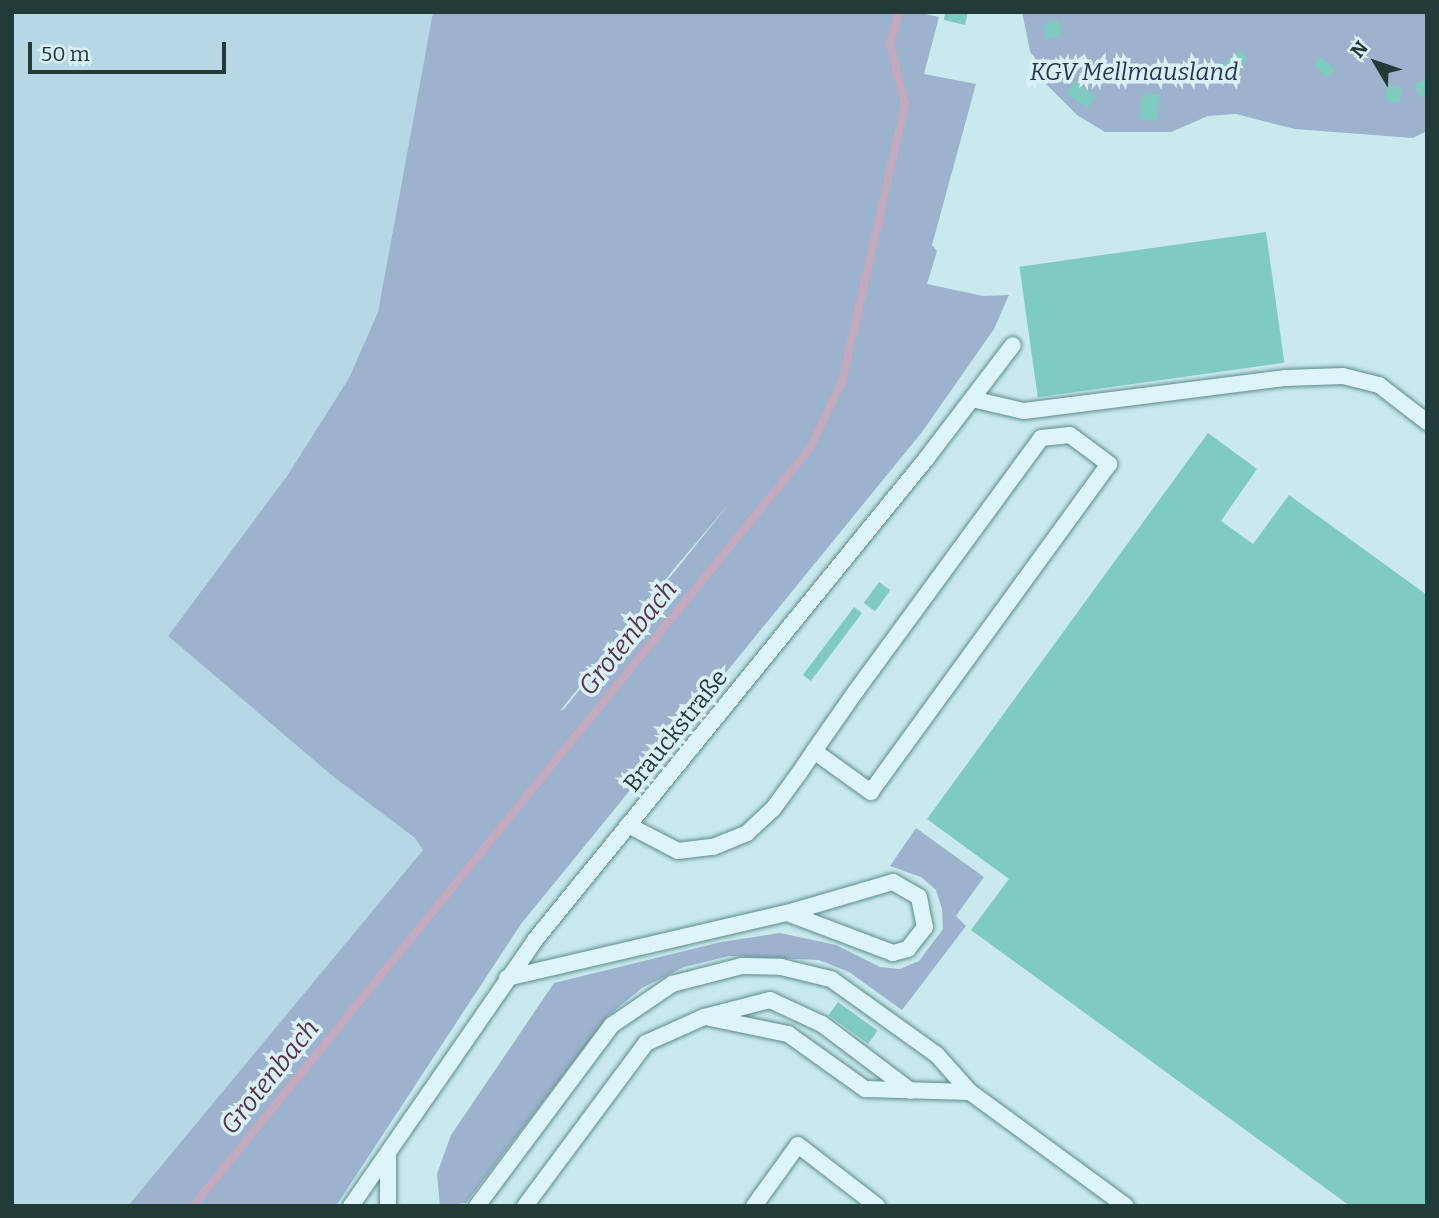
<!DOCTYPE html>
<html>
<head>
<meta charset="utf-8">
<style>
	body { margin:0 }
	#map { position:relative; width:1439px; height:1218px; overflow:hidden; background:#c9e9ee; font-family:Bitter,serif }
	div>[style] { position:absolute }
	.farmland>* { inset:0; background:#b7d7e4 }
	.green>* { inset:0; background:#9db2cd }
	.stream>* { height:8px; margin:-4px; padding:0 4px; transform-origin:4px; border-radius:4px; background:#c3aabf }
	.building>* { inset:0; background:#80cbc0; transform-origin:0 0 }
	.roads { filter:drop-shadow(0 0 2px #5e8b89) drop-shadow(0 0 2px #5e8b89) }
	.service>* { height:16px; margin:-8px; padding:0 8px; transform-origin:8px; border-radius:8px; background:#ddf5f9 }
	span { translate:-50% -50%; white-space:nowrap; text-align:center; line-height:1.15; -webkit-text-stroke:7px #d9f1f6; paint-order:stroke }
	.park-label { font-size:24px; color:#283757; font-style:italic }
	.street-label { font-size:24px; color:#213b39 }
	.water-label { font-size:26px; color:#5b314b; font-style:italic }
	.frame { position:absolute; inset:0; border:14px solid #213b39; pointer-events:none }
	.north { position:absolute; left:1341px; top:28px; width:70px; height:70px; -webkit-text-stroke:5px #d9f1f6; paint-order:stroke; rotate:309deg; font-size:19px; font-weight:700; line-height:28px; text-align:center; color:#213b39 }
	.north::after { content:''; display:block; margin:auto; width:24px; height:32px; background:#213b39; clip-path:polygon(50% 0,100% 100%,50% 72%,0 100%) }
	.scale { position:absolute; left:28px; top:42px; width:198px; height:32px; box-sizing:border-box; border:4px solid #213b39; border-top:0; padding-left:9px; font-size:21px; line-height:24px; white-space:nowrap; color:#213b39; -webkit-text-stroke:5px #d9f1f6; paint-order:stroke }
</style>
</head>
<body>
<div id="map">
	<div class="farmland">
		<i style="clip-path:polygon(12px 12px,433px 12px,378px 312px,349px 378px,287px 476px,168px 636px,335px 778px,415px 838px,423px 850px,129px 1206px,12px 1206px)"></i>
	</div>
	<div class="green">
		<i style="clip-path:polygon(evenodd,433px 12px,917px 12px,939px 17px,924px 74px,976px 84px,932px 245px,937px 251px,927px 284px,983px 296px,1009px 295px,994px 329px,922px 432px,521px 924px,336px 1206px,128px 1206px,423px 850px,415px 838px,335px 778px,168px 636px,287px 476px,349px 378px,378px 312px,433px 12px,733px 499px,564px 709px,560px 711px,674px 569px,733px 499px)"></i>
		<i style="clip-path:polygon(1022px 12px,1427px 12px,1427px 131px,1413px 138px,1295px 129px,1236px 114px,1208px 116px,1171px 132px,1105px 132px,1077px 115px,1046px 84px,1030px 51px)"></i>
		<i style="clip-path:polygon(916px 828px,984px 877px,956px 916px,966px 926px,902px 1010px,849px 972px,819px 960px,729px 956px,684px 967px,642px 988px,608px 1016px,466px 1203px,440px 1206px,437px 1174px,451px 1135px,554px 983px,721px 942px,780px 933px,836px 945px,880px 967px,900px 969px,919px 961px,943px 929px,942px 909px,936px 890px,921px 877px,890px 866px)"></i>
	</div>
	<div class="stream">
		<i style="left:193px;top:1206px;width:977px;rotate:-50.85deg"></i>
		<i style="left:810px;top:448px;width:73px;rotate:-64.1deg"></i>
		<i style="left:842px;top:382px;width:284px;rotate:-77.2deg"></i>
		<i style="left:905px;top:105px;width:64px;rotate:-103.6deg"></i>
		<i style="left:890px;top:43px;width:32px;rotate:-74deg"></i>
	</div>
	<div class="building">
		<i style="clip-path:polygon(945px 12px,968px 12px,965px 25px,944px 20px)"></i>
		<i style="left:1058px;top:20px;width:16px;height:16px;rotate:76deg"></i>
		<i style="clip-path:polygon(1239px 51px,1248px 58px,1234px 75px,1222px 65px)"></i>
		<i style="left:1321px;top:57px;width:18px;height:11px;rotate:43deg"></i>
		<i style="clip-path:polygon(1427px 78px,1427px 94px,1421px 98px,1414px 85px)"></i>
		<i style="left:1075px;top:81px;width:26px;height:15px;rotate:36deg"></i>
		<i style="left:1387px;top:85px;width:15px;height:16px;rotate:8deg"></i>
		<i style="left:1143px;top:93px;width:17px;height:26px;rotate:7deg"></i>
		<i style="left:1266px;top:232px;width:132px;height:249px;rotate:82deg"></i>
		<i style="clip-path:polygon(1208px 433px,1257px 469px,1221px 521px,1253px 544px,1289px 495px,1427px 595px,1427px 1206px,1350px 1206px,971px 930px,1009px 879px,927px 819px)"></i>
		<i style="left:879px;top:582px;width:14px;height:26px;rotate:36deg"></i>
		<i style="left:854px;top:607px;width:10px;height:85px;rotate:37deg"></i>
		<i style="left:838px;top:1002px;width:49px;height:16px;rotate:36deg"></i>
	</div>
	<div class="roads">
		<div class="service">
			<i style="left:972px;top:399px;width:53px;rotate:13deg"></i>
			<i style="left:1024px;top:411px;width:264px;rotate:-7.2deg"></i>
			<i style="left:1286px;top:378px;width:57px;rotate:-2deg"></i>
			<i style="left:1343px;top:376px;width:37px;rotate:14deg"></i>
			<i style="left:1379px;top:385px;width:61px;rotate:37.6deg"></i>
			<i style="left:628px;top:825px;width:56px;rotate:27.5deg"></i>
			<i style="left:678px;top:851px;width:35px;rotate:-7deg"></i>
			<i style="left:713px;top:847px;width:37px;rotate:-22deg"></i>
			<i style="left:747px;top:833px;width:35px;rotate:-43deg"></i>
			<i style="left:773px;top:809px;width:46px;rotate:-53.9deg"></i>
			<i style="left:800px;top:772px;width:25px;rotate:-56deg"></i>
			<i style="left:814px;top:751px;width:73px;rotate:-55deg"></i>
			<i style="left:856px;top:691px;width:313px;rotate:-53.8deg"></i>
			<i style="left:1041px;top:438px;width:29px;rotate:-6deg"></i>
			<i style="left:1070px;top:435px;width:49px;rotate:36.6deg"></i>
			<i style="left:1109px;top:464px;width:405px;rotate:126deg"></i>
			<i style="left:871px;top:792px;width:70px;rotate:-144.3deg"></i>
			<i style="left:507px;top:978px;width:287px;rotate:-13.1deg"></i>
			<i style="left:787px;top:913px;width:110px;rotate:-16.3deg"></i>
			<i style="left:893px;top:882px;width:30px;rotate:30deg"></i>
			<i style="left:919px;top:897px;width:31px;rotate:79deg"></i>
			<i style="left:925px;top:927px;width:28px;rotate:128deg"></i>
			<i style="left:908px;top:949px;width:16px;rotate:165deg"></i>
			<i style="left:893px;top:953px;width:113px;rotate:-159.3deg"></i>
			<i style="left:710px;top:1018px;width:80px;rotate:11.6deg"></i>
			<i style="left:788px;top:1034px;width:95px;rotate:35.5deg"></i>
			<i style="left:865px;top:1089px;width:105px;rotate:1.6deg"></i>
			<i style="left:351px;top:1206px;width:323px;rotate:-55.3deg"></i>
			<i style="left:535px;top:940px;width:620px;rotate:-50.89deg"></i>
			<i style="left:926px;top:459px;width:143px;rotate:-52.7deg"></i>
			<i style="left:388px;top:1206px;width:50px;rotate:-90deg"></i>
			<i style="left:477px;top:1206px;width:226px;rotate:-53.3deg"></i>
			<i style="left:612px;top:1025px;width:73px;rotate:-34.3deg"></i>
			<i style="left:672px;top:984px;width:72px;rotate:-14.4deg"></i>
			<i style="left:742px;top:966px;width:39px;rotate:1deg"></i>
			<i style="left:781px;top:967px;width:51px;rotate:13.5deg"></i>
			<i style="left:831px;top:979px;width:130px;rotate:35.6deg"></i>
			<i style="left:937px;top:1055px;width:50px;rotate:48.3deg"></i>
			<i style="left:970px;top:1092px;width:193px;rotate:36.2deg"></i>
			<i style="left:525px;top:1206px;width:203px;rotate:-53.4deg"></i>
			<i style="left:646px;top:1043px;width:64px;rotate:-24.1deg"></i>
			<i style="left:704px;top:1017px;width:68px;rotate:-14.4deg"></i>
			<i style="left:770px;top:1000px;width:57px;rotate:24.8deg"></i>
			<i style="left:822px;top:1024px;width:111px;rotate:37deg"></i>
			<i style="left:754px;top:1206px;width:75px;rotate:-54.2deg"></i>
			<i style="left:798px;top:1145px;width:100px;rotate:37.7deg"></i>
		</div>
	</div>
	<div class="park-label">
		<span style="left:1134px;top:73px">KGV Mellmausland</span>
	</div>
	<div class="street-label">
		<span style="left:676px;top:731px;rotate:-51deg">Brauckstraße</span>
	</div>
	<div class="water-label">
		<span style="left:628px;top:638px;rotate:-51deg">Grotenbach</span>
		<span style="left:270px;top:1077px;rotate:-51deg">Grotenbach</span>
	</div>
	<div class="frame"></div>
	<div class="north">N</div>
	<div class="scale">50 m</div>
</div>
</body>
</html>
